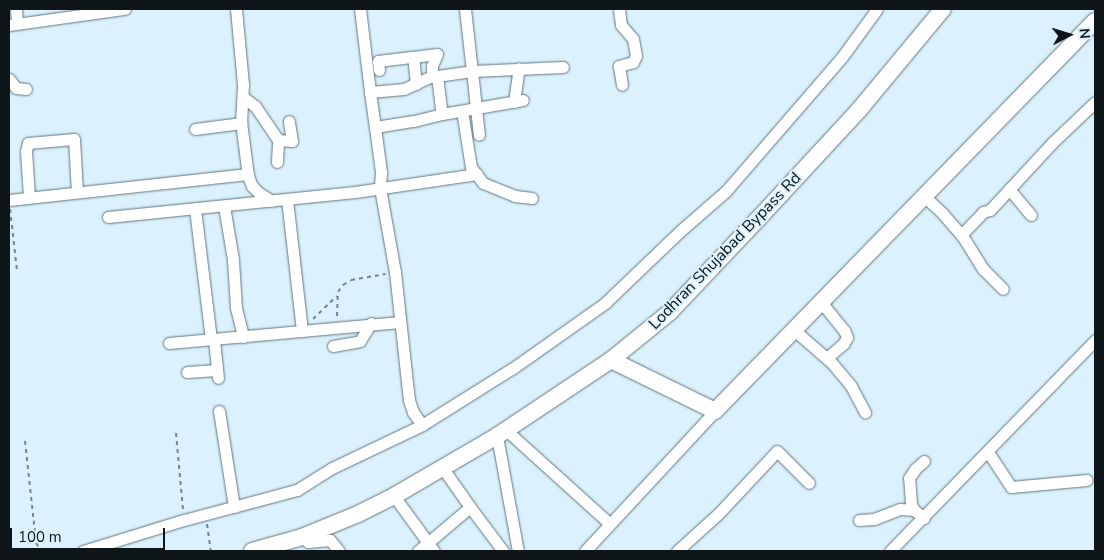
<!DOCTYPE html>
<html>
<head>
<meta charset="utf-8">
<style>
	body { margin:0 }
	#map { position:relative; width:1104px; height:560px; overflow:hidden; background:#dbf1fd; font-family:"Nunito Sans",sans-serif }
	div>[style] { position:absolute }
	.path>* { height:2px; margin-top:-1px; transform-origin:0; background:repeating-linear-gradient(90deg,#76858d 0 4px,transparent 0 8px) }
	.roads { filter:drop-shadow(0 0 1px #61757f) drop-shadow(0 0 1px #61757f) }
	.street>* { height:11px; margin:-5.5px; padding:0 5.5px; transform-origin:5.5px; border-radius:5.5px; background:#fff }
	.secondary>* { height:16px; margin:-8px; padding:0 8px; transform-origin:8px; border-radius:8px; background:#fff }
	span { translate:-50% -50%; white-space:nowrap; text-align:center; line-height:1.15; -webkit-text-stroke:4px #dbf1fd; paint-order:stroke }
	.street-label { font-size:16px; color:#0e161a }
	.frame { position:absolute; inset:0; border:10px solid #0e161a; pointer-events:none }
	.north { position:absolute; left:1044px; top:10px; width:50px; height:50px; -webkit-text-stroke:4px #dbf1fd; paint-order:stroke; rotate:85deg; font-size:14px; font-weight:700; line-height:20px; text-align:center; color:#0e161a }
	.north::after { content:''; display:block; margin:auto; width:18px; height:22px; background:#0e161a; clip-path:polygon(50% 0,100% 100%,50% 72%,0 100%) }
	.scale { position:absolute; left:10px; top:528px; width:155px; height:22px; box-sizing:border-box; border:2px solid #0e161a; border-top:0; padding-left:6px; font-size:15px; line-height:18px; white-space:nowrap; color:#0e161a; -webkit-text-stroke:4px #dbf1fd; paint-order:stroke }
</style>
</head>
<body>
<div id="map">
	<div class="path">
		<i style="left:10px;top:209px;width:61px;rotate:83.5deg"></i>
		<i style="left:337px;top:316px;width:24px;rotate:-88deg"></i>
		<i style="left:338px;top:292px;width:9px;rotate:-54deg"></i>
		<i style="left:343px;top:285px;width:9px;rotate:-32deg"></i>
		<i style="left:351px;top:280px;width:35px;rotate:-10deg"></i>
		<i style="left:313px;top:319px;width:33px;rotate:-44deg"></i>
		<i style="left:176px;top:433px;width:77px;rotate:84.8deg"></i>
		<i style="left:25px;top:441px;width:103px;rotate:83.8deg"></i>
		<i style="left:36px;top:543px;width:10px;rotate:53deg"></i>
		<i style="left:207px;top:524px;width:27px;rotate:82deg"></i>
	</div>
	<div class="roads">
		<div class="street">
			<i style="left:16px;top:9px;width:14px;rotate:86deg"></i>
			<i style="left:236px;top:9px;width:76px;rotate:84.7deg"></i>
			<i style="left:243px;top:85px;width:37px;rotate:93deg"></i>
			<i style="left:241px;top:122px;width:54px;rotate:82.6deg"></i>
			<i style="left:248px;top:176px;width:11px;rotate:68deg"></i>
			<i style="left:252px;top:186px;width:10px;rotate:45deg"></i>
			<i style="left:259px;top:193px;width:15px;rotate:32deg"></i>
			<i style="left:360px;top:9px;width:84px;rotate:83.1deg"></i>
			<i style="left:370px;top:92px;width:34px;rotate:-5deg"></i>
			<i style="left:404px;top:89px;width:29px;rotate:-25deg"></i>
			<i style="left:430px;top:77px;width:42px;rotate:-8.1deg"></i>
			<i style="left:472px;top:71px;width:64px;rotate:83.8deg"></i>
			<i style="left:465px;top:9px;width:62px;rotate:83.6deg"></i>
			<i style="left:472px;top:71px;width:91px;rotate:-2.5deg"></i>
			<i style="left:619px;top:9px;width:16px;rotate:83deg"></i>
			<i style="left:621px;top:25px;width:18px;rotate:49deg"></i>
			<i style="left:633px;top:39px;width:17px;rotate:80deg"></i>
			<i style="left:636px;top:56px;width:7px;rotate:117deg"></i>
			<i style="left:633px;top:62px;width:15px;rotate:164deg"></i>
			<i style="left:619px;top:66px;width:19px;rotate:81deg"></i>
			<i style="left:9px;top:25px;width:117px;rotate:-7.9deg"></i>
			<i style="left:379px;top:70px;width:9px;rotate:-96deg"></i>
			<i style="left:378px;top:61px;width:35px;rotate:-7deg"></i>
			<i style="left:437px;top:76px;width:38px;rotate:83deg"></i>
			<i style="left:442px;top:114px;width:82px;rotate:-9.8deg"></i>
			<i style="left:9px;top:79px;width:11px;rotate:52deg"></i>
			<i style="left:16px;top:88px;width:10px;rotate:6deg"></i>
			<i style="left:416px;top:84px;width:27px;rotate:-96deg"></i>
			<i style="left:413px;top:57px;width:24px;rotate:-7deg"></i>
			<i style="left:437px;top:54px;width:13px;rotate:113deg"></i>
			<i style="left:432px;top:66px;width:11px;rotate:90deg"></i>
			<i style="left:370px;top:92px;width:35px;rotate:82deg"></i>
			<i style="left:375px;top:127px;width:39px;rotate:-9deg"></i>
			<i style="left:414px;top:121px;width:29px;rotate:-14deg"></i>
			<i style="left:243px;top:97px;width:15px;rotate:37deg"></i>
			<i style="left:255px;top:106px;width:41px;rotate:55.9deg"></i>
			<i style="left:278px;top:140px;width:14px;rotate:4deg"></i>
			<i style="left:292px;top:141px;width:20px;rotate:-99deg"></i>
			<i style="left:514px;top:102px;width:34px;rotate:-82deg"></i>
			<i style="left:462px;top:111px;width:57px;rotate:80.9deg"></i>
			<i style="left:471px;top:167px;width:20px;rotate:53deg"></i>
			<i style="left:483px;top:183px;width:35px;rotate:22deg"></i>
			<i style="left:515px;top:196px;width:17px;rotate:7deg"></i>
			<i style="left:375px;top:127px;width:45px;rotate:82.4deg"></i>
			<i style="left:381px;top:172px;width:16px;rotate:94deg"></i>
			<i style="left:380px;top:188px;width:85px;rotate:79.9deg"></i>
			<i style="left:395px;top:272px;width:129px;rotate:83.8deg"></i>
			<i style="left:409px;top:400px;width:13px;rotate:72deg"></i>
			<i style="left:413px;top:412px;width:16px;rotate:55deg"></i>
			<i style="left:195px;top:129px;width:47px;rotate:-7.3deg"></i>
			<i style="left:277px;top:162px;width:22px;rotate:-87deg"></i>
			<i style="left:1009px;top:189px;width:34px;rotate:50deg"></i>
			<i style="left:924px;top:196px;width:26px;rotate:43deg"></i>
			<i style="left:943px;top:214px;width:30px;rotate:49deg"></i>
			<i style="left:963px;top:237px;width:38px;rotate:58deg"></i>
			<i style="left:983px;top:269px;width:28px;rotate:45deg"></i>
			<i style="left:29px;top:197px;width:46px;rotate:-93.7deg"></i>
			<i style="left:26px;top:151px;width:8px;rotate:-76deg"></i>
			<i style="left:28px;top:143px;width:46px;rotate:-5deg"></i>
			<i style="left:74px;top:139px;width:53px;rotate:86.8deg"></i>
			<i style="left:287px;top:199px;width:133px;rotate:83.5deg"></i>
			<i style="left:9px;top:200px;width:240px;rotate:-6.2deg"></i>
			<i style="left:224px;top:206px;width:55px;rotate:80.5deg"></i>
			<i style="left:233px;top:260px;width:48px;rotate:86.4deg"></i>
			<i style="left:236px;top:308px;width:30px;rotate:76deg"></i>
			<i style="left:195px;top:209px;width:132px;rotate:83deg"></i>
			<i style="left:108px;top:217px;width:248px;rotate:-5.8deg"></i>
			<i style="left:355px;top:192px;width:123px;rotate:-8.4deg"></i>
			<i style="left:961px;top:235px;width:32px;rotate:-46deg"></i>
			<i style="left:983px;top:212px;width:7px;rotate:-16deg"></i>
			<i style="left:990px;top:210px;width:93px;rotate:-47.2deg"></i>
			<i style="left:1053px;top:142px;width:58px;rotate:-43.6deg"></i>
			<i style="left:821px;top:302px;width:36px;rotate:51deg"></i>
			<i style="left:844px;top:330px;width:8px;rotate:67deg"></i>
			<i style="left:847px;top:337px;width:7px;rotate:117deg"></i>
			<i style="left:844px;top:343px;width:23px;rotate:139deg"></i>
			<i style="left:794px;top:330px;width:49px;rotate:40.9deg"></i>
			<i style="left:831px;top:362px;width:31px;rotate:50deg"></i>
			<i style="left:851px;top:386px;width:30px;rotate:62deg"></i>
			<i style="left:214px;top:340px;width:38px;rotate:84deg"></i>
			<i style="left:169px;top:343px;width:232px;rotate:-5.2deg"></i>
			<i style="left:333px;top:346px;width:27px;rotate:-10deg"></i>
			<i style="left:360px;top:341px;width:21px;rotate:-59deg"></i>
			<i style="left:187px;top:372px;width:30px;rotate:-4deg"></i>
			<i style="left:219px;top:411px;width:97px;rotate:81.1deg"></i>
			<i style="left:506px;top:430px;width:140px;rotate:42.1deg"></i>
			<i style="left:497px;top:436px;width:117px;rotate:79.7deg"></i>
			<i style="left:988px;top:452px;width:42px;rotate:56.7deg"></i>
			<i style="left:1011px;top:487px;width:76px;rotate:-5.3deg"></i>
			<i style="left:394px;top:496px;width:68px;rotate:54deg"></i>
			<i style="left:470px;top:507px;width:55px;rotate:53.1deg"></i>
			<i style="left:924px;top:518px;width:13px;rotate:-141deg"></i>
			<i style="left:914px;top:510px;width:7px;rotate:-117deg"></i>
			<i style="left:911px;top:504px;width:26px;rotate:-94deg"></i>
			<i style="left:909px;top:478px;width:11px;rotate:-56deg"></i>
			<i style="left:915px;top:469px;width:12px;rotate:-42deg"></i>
			<i style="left:859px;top:520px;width:15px;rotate:-4deg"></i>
			<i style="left:874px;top:519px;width:28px;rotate:-21deg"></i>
			<i style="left:900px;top:509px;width:14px;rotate:4deg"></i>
			<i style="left:302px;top:537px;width:8px;rotate:40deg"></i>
			<i style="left:308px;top:542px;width:22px;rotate:-5deg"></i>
			<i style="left:330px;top:540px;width:14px;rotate:51deg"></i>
			<i style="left:83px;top:551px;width:106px;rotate:-17.1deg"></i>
			<i style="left:184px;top:520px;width:117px;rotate:-14.9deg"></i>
			<i style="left:297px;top:490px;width:41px;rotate:-32.2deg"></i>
			<i style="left:332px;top:468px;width:100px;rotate:-25.5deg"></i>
			<i style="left:422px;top:425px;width:107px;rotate:-32.1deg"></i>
			<i style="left:513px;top:368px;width:113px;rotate:-35.2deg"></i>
			<i style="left:605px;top:303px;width:103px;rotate:-43.8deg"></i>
			<i style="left:679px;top:232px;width:62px;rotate:-41.1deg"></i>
			<i style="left:726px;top:191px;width:177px;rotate:-49.1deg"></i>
			<i style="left:842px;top:57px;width:59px;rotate:-53.9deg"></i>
			<i style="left:418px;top:551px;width:68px;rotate:-40.2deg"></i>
			<i style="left:470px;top:507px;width:49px;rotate:-125deg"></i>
			<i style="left:585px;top:551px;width:191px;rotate:-47.1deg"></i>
			<i style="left:677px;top:551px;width:55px;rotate:-42.1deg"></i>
			<i style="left:718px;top:514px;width:86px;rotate:-46.9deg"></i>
			<i style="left:777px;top:451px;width:45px;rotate:45deg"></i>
			<i style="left:890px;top:551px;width:294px;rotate:-45.8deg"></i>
		</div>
		<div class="secondary">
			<i style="left:611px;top:360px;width:116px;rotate:26.1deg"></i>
			<i style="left:715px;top:411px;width:545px;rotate:-45.74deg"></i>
			<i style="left:252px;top:551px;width:52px;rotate:-15.6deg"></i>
			<i style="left:302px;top:537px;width:61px;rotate:-22.3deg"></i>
			<i style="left:358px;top:514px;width:40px;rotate:-26.6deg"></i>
			<i style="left:394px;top:496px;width:119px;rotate:-30.2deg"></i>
			<i style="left:497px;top:436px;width:137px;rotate:-33.7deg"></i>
			<i style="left:611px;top:360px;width:76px;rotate:-39.1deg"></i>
			<i style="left:670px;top:312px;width:129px;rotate:-46.6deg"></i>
			<i style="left:759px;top:218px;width:147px;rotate:-47.2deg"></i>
			<i style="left:859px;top:110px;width:131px;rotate:-50.3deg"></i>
		</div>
	</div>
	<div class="street-label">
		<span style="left:725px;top:251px;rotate:-46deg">Lodhran Shujabad Bypass Rd</span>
	</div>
	<div class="frame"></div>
	<div class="north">N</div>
	<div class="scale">100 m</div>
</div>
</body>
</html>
